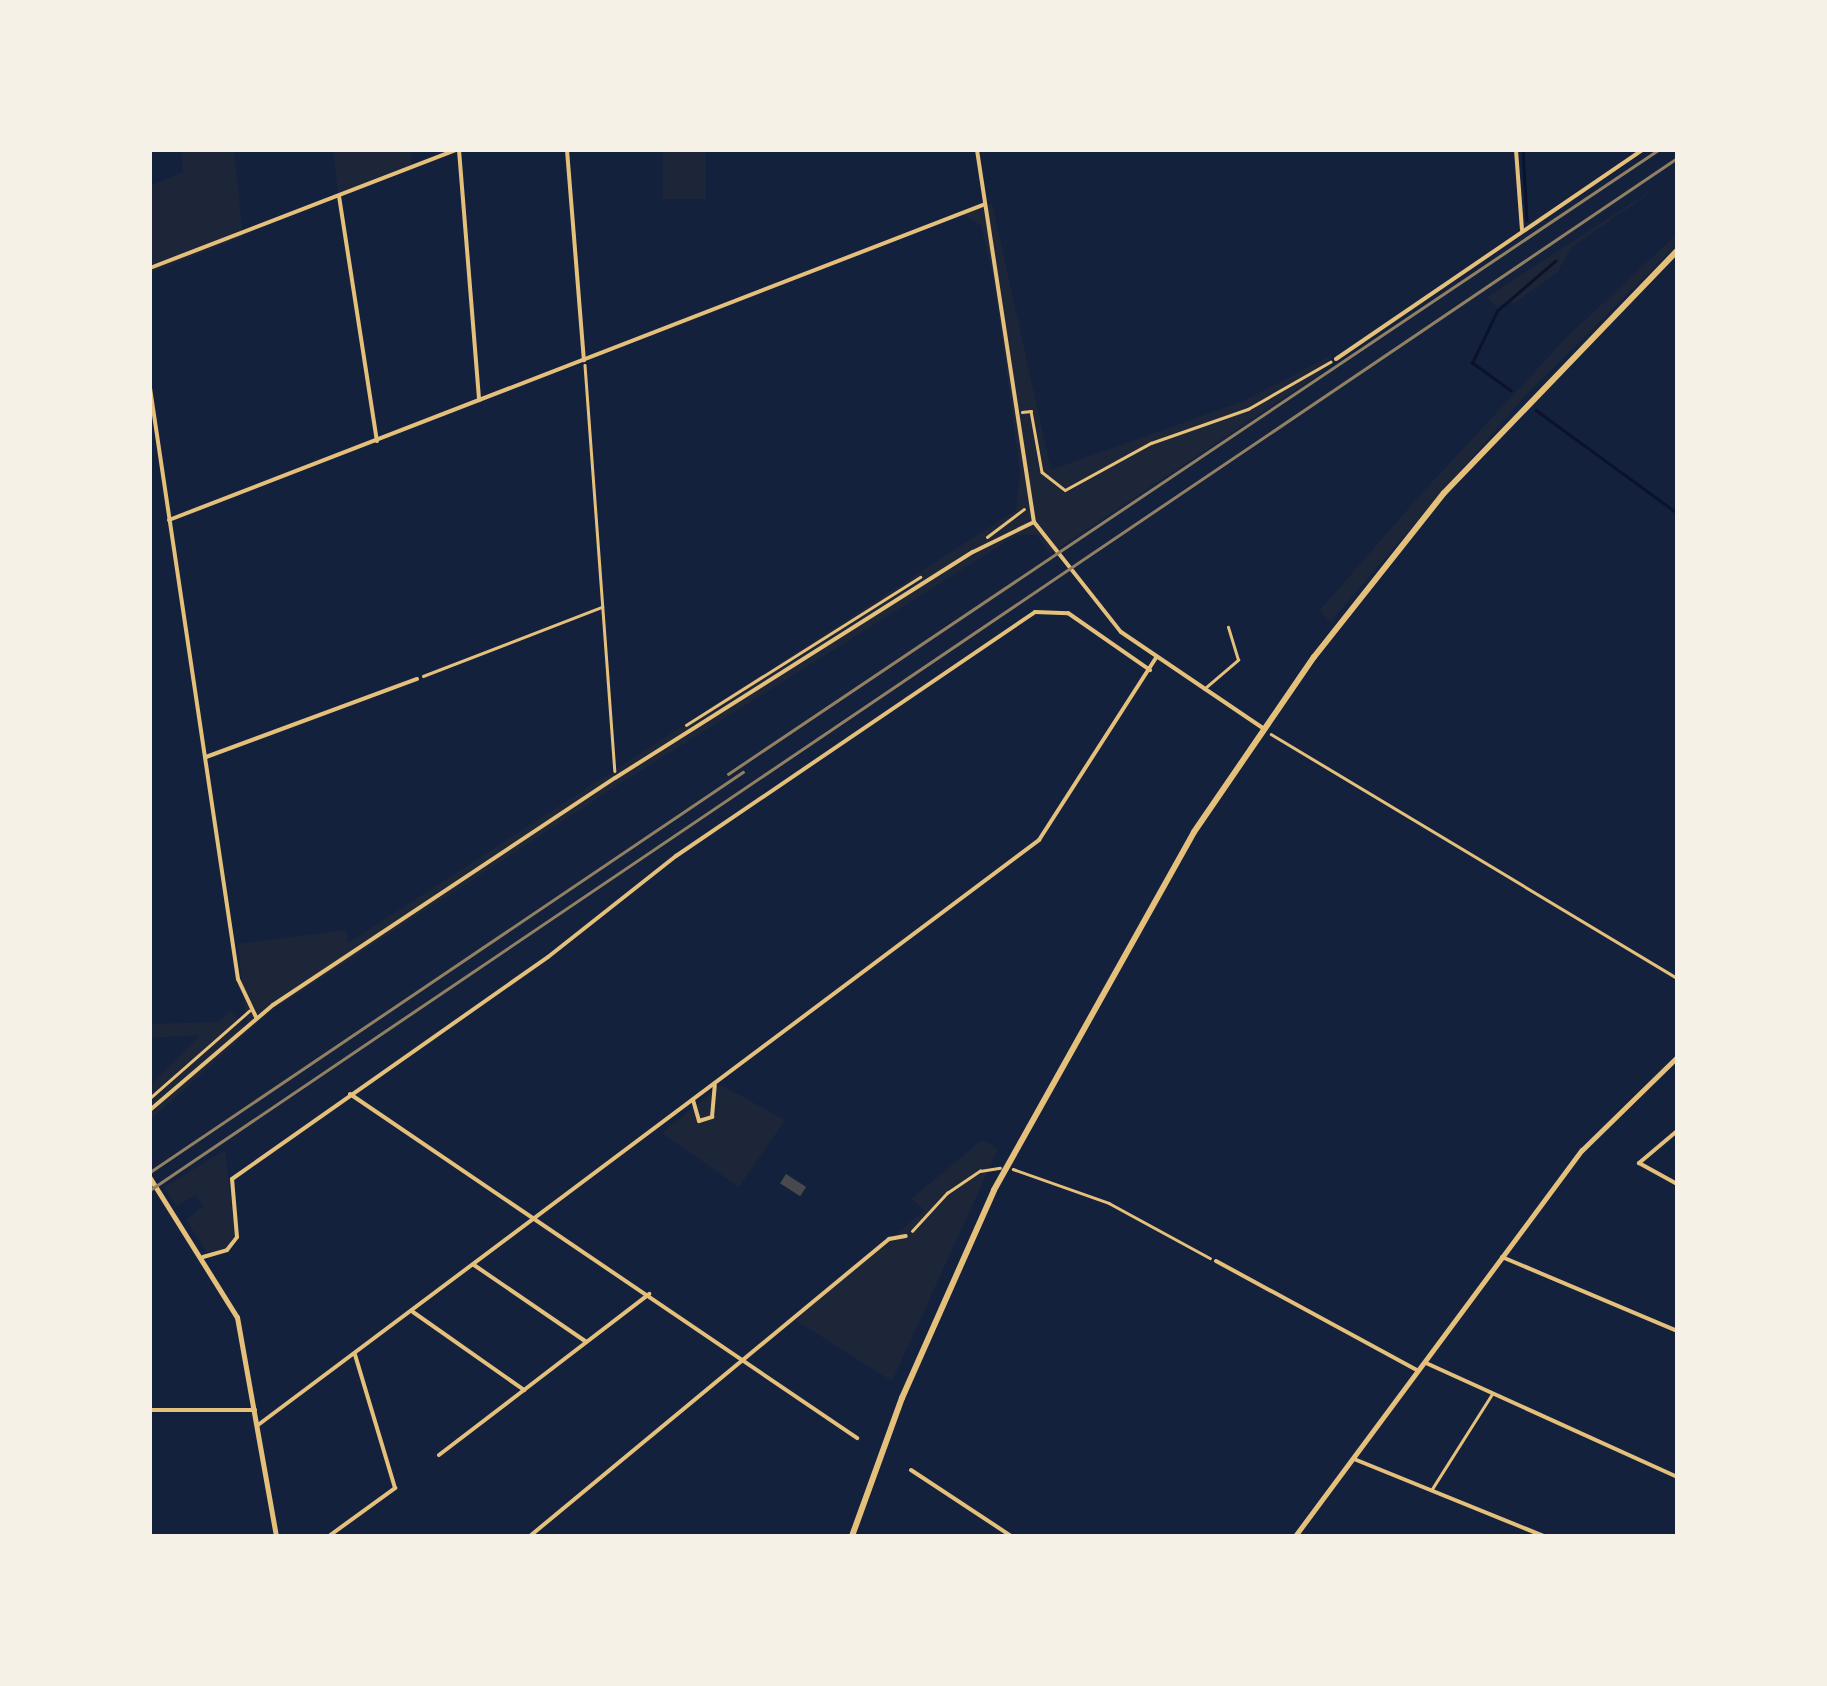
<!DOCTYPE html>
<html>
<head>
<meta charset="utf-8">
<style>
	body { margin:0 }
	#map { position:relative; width:1827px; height:1686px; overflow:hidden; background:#14213d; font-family:"Zilla Slab",serif }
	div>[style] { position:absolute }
	.green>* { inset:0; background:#1d2539; transform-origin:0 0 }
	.stream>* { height:2.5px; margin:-1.25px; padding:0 1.25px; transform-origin:1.25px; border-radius:1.25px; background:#0b132b }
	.building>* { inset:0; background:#48494c; transform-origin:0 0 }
	.path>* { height:2.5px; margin:-1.25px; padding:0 1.25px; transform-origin:1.25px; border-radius:1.25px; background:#e5c07b }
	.service>* { height:2.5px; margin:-1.25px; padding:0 1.25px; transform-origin:1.25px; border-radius:1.25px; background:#e5c07b }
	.minor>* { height:4px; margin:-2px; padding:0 2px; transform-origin:2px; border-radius:2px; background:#e5c07b }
	.tertiary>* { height:5px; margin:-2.5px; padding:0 2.5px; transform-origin:2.5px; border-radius:2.5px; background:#e5c07b }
	.primary>* { height:6px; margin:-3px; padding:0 3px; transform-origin:3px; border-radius:3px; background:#e5c07b }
	.rail>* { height:2.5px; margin:-1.25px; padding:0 1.25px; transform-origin:1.25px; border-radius:1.25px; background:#918062 }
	span { translate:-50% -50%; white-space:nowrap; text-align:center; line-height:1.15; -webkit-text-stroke:10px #f6f1e7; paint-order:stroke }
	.frame { position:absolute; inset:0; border:152px solid #f6f1e7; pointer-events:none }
</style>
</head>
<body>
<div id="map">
	<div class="green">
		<i style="clip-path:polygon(181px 150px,234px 150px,243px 237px,150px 273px,150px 186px,183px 172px)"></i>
		<i style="clip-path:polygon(333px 150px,411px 150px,412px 167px,338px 193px)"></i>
		<i style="left:663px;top:150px;width:43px;height:49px"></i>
		<i style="clip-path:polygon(1677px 174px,1572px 247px,1557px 273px,1516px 302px,1496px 306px,1487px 297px)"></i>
		<i style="clip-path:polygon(992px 203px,1051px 470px,1244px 401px,1332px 355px,1318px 375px,1050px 554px,1037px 535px,1017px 535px,621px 783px,271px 1011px,150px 1120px,150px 1085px,200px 1035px,150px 1038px,150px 1024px,219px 1022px,230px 1011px,247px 1028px,238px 944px,346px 930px,348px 943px,1016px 510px,1020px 472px,994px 280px,981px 225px,963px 215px)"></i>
		<i style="clip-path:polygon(1677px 234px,1677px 245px,1525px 396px,1330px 622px,1320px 610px,1422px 493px,1567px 337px)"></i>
		<i style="clip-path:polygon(721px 1085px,785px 1120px,739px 1187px,662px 1133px)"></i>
		<i style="clip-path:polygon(982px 1140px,998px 1149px,892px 1381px,795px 1320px,925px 1210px,911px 1199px)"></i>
		<i style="clip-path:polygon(225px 1150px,235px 1236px,226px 1249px,207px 1252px,186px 1220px,203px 1206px,196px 1195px,176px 1206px,164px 1187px)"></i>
	</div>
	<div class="stream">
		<i style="left:1523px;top:150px;width:70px;rotate:86.7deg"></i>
		<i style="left:1511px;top:391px;width:48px;rotate:-144.3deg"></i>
		<i style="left:1472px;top:363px;width:58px;rotate:-64.3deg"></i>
		<i style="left:1497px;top:311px;width:77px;rotate:-40.8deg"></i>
		<i style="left:1536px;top:410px;width:175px;rotate:36.1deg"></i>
	</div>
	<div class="building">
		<i style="left:786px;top:1174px;width:24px;height:11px;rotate:33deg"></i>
	</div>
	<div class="path">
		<i style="left:585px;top:365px;width:407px;rotate:85.8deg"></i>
		<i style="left:1022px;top:412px;width:9px;rotate:-6deg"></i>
		<i style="left:1031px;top:411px;width:62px;rotate:79.8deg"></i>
		<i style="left:1042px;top:472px;width:29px;rotate:38deg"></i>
		<i style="left:1065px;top:490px;width:98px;rotate:-28.7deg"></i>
		<i style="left:1151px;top:443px;width:103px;rotate:-19.3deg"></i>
		<i style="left:1248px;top:409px;width:95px;rotate:-29.8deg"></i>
		<i style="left:987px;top:537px;width:46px;rotate:-37.1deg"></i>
		<i style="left:423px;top:676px;width:192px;rotate:-21.1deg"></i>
		<i style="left:686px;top:725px;width:277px;rotate:-32.3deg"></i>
		<i style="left:1271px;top:734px;width:474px;rotate:31deg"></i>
		<i style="left:150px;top:1098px;width:132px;rotate:-41.3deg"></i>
		<i style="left:1013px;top:1169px;width:102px;rotate:19.5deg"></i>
		<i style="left:1109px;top:1203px;width:115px;rotate:28.6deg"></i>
		<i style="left:912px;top:1231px;width:52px;rotate:-47.4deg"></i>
		<i style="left:947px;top:1193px;width:40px;rotate:-34deg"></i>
		<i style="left:980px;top:1171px;width:20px;rotate:-9deg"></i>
	</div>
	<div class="service">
		<i style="left:1204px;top:689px;width:45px;rotate:-40.5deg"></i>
		<i style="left:1238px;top:660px;width:34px;rotate:-107deg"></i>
		<i style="left:1432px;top:1489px;width:112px;rotate:-57.7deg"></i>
	</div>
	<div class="minor">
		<i style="left:459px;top:150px;width:251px;rotate:85.4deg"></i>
		<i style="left:567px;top:150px;width:211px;rotate:85.4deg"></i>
		<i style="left:977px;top:150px;width:376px;rotate:81.3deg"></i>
		<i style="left:1516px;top:150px;width:80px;rotate:85.7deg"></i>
		<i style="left:339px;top:196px;width:248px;rotate:81.2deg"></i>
		<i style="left:150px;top:268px;width:328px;rotate:-21.1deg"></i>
		<i style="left:1336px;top:359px;width:371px;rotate:-34.3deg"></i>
		<i style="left:150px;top:388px;width:598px;rotate:81.53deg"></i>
		<i style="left:238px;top:979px;width:42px;rotate:64.7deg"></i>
		<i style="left:169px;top:520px;width:873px;rotate:-21.16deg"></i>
		<i style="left:1034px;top:522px;width:140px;rotate:51.7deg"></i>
		<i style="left:1121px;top:632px;width:173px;rotate:34.1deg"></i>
		<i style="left:206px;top:757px;width:225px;rotate:-20.3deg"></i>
		<i style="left:350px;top:1094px;width:613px;rotate:34.16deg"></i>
		<i style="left:693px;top:1100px;width:22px;rotate:74deg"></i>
		<i style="left:699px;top:1121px;width:14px;rotate:-17deg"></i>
		<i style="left:712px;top:1117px;width:32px;rotate:-85deg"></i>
		<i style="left:150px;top:1110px;width:162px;rotate:-40.5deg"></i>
		<i style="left:273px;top:1005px;width:410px;rotate:-33.6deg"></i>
		<i style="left:615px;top:778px;width:423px;rotate:-32.3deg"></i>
		<i style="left:973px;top:552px;width:68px;rotate:-26.2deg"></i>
		<i style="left:1677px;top:1131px;width:50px;rotate:139.9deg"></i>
		<i style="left:1639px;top:1163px;width:43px;rotate:28.9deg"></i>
		<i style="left:203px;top:1257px;width:25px;rotate:-16deg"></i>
		<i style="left:227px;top:1250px;width:16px;rotate:-52deg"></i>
		<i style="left:237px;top:1237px;width:58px;rotate:-94.9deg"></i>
		<i style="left:232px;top:1179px;width:386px;rotate:-35.1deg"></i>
		<i style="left:548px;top:957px;width:163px;rotate:-38.3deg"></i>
		<i style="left:676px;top:856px;width:434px;rotate:-34.2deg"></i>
		<i style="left:1035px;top:612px;width:33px;rotate:2deg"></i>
		<i style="left:1068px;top:613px;width:100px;rotate:34.8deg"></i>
		<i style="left:1502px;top:1257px;width:190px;rotate:22.9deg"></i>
		<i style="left:1216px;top:1261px;width:229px;rotate:28.5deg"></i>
		<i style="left:474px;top:1265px;width:135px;rotate:34.4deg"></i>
		<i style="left:413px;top:1312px;width:136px;rotate:35.1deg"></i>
		<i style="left:524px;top:1390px;width:158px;rotate:-37.5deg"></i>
		<i style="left:1426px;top:1363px;width:276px;rotate:24.4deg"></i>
		<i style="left:150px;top:1410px;width:105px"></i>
		<i style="left:258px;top:1425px;width:976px;rotate:-36.83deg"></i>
		<i style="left:1039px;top:840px;width:216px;rotate:-57.3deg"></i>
		<i style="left:439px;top:1455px;width:107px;rotate:-37.4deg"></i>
		<i style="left:1354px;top:1459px;width:205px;rotate:22.1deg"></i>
		<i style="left:911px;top:1470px;width:120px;rotate:33.4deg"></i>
		<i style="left:329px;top:1536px;width:82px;rotate:-36deg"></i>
		<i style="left:395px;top:1488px;width:139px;rotate:-106.7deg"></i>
		<i style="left:530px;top:1536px;width:466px;rotate:-39.6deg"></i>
		<i style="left:889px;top:1239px;width:17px;rotate:-10deg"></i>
	</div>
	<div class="tertiary">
		<i style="left:150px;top:1178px;width:164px;rotate:58deg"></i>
		<i style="left:237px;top:1317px;width:222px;rotate:79.9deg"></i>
		<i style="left:1295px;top:1536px;width:481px;rotate:-53.4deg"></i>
		<i style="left:1582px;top:1150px;width:133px;rotate:-44.4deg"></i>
	</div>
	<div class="primary">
		<i style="left:852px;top:1536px;width:147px;rotate:-70.1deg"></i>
		<i style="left:902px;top:1398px;width:227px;rotate:-66.1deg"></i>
		<i style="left:994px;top:1190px;width:410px;rotate:-60.8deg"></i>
		<i style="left:1194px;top:832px;width:212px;rotate:-55.6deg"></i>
		<i style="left:1314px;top:657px;width:209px;rotate:-51.6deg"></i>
		<i style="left:1444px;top:493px;width:336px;rotate:-46.1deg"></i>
	</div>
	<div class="rail">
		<i style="left:728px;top:774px;width:1120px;rotate:-33.86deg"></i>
		<i style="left:150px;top:1172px;width:715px;rotate:-34deg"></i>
		<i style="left:150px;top:1190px;width:1843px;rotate:-34.05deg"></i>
	</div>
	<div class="frame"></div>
</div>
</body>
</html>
